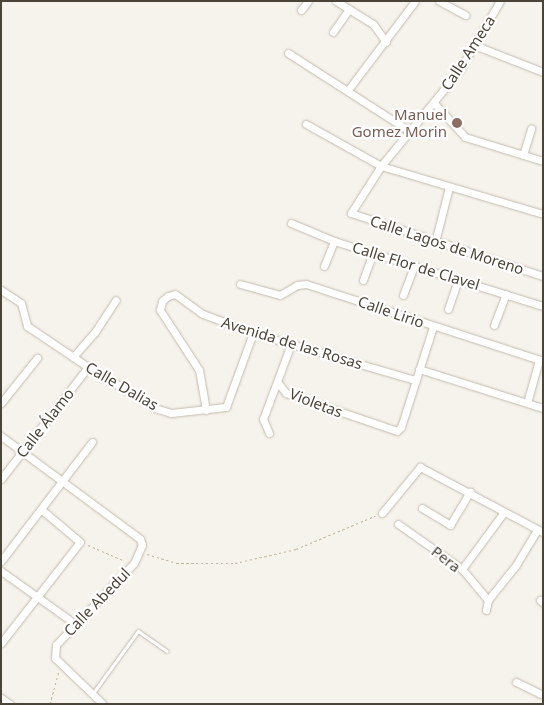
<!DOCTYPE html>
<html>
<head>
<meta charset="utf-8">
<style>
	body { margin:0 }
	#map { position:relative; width:544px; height:705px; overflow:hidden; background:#f6f3ec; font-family:"Noto Sans",sans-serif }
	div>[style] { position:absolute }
	.path>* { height:1px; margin-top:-0.5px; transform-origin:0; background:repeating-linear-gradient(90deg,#c4b79f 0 2.5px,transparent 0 5px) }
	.roads { filter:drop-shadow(0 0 1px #c2bbae) drop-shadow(0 0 1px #c2bbae) }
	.service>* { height:3px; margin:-1.5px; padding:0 1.5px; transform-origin:1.5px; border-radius:1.5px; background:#fff }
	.minor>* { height:7px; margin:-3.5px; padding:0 3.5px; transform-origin:3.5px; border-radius:3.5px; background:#fff }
	.dots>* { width:14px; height:14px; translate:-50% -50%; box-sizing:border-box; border:2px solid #fff; border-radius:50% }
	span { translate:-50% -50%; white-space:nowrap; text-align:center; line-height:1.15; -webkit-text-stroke:4.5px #fff; paint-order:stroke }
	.street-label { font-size:15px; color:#4b4439 }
	.education-label { font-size:15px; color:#785e54 }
	.right { translate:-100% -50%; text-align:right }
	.frame { position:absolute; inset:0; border:2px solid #4b4439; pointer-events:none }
</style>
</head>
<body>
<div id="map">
	<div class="path">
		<i style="left:88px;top:545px;width:40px;rotate:23.4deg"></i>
		<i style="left:147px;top:554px;width:30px;rotate:17deg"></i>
		<i style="left:176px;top:563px;width:59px"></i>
		<i style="left:235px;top:563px;width:63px;rotate:-12.9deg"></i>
		<i style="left:296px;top:549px;width:86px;rotate:-22.7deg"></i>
		<i style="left:50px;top:704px;width:34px;rotate:-75deg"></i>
	</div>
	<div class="roads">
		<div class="service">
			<i style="left:93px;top:693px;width:77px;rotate:-54deg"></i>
			<i style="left:138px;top:631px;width:35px;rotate:35deg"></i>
		</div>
		<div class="minor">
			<i style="left:336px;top:1px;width:44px;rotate:31.9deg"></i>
			<i style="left:373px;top:24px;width:22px;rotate:54deg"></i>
			<i style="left:439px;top:1px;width:30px;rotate:28deg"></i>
			<i style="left:500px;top:1px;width:81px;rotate:120.4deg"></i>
			<i style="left:459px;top:71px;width:123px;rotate:129.4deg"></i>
			<i style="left:381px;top:166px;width:56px;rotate:122.6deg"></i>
			<i style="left:351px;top:213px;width:202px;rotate:18.2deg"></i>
			<i style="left:301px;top:10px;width:11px;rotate:-52deg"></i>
			<i style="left:333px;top:32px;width:28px;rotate:-55deg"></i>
			<i style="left:474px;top:45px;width:74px;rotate:21.4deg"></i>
			<i style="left:288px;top:53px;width:146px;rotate:32.7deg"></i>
			<i style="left:348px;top:90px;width:111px;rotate:-53deg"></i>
			<i style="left:434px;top:103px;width:46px;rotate:47.6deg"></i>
			<i style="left:465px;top:137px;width:82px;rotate:17.1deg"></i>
			<i style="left:306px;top:124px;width:86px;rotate:29.2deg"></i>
			<i style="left:381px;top:166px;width:169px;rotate:16.5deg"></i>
			<i style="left:523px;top:155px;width:28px;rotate:-73deg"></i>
			<i style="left:291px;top:223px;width:47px;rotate:22.7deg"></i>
			<i style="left:334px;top:241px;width:219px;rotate:17.3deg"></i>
			<i style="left:435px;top:242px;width:57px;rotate:-75.7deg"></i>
			<i style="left:324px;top:266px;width:27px;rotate:-68deg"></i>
			<i style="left:363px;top:280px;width:29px;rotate:-70deg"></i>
			<i style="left:240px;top:284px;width:41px;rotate:15.4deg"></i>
			<i style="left:280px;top:295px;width:20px;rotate:-30deg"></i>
			<i style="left:297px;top:285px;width:9px;rotate:-6deg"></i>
			<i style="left:306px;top:284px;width:249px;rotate:18deg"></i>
			<i style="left:1px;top:290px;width:24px;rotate:33deg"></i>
			<i style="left:21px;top:303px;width:24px;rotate:75deg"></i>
			<i style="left:27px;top:326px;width:73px;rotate:33.9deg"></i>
			<i style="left:88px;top:367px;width:82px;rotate:31deg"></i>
			<i style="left:158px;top:409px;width:14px;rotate:17deg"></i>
			<i style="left:171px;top:413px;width:55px;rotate:-6.2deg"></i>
			<i style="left:226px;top:407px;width:79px;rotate:-70deg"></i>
			<i style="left:403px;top:295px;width:31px;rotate:-69deg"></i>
			<i style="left:448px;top:309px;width:31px;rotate:-71deg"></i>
			<i style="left:494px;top:325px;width:33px;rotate:-69deg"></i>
			<i style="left:73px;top:357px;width:33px;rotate:-49deg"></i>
			<i style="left:95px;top:332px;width:38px;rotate:-57deg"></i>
			<i style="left:419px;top:369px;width:130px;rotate:17.5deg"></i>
			<i style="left:278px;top:383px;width:13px;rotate:51deg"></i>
			<i style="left:286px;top:393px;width:117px;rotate:18.9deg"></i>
			<i style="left:397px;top:431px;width:6px;rotate:-45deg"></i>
			<i style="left:401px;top:427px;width:105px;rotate:-72.3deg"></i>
			<i style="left:1px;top:403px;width:58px;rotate:-51.3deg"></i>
			<i style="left:527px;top:403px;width:45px;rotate:-74.4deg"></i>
			<i style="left:206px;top:410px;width:41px;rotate:-99.9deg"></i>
			<i style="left:199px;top:370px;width:72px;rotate:-123deg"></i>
			<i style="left:160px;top:310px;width:9px;rotate:-77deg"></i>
			<i style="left:162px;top:301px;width:8px;rotate:-40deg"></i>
			<i style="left:168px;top:296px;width:7px;rotate:-16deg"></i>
			<i style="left:175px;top:294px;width:34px;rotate:36deg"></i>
			<i style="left:203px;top:314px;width:53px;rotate:20.8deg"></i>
			<i style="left:253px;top:333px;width:169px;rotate:16.2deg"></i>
			<i style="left:269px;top:433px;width:15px;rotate:-113deg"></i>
			<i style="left:263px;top:419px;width:80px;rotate:-69.5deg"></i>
			<i style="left:1px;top:436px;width:173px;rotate:36.5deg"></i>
			<i style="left:140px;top:539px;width:6px;rotate:72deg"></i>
			<i style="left:142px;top:545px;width:20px;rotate:114deg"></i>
			<i style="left:134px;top:563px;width:113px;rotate:133.6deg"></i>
			<i style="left:56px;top:645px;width:13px;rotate:94deg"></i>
			<i style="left:55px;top:658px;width:66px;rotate:43.8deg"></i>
			<i style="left:1px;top:479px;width:142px;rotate:-52.2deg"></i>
			<i style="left:422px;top:508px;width:33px;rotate:31deg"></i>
			<i style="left:450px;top:525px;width:39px;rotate:-59deg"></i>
			<i style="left:382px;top:513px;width:60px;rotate:-50.4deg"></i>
			<i style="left:420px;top:467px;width:139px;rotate:27.9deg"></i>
			<i style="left:398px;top:524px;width:78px;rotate:35.1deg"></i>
			<i style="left:462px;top:569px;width:40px;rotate:50deg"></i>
			<i style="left:1px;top:561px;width:150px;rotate:-52.6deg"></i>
			<i style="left:462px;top:569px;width:71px;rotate:-53.6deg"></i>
			<i style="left:1px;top:571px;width:90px;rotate:35.5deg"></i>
			<i style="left:540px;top:600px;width:4px;rotate:45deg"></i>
			<i style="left:486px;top:610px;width:10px;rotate:-79deg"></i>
			<i style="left:488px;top:600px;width:45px;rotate:-51.3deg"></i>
			<i style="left:516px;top:565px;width:41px;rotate:-59deg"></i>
			<i style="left:1px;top:643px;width:128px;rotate:-52deg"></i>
			<i style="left:80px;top:542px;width:50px;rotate:-139.9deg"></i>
			<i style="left:516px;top:682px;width:30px;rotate:26deg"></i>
			<i style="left:1px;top:698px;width:11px;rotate:34deg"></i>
		</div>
	</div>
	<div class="dots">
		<i style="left:457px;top:123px;background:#8d6e63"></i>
	</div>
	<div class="street-label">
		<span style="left:468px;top:53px;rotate:-57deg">Calle Ameca</span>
		<span style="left:447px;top:245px;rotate:18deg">Calle Lagos de Moreno</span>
		<span style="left:416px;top:266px;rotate:17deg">Calle Flor de Clavel</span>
		<span style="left:391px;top:312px;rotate:19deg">Calle Lirio</span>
		<span style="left:292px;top:343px;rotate:17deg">Avenida de las Rosas</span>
		<span style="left:122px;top:386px;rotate:30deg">Calle Dalias</span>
		<span style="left:316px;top:403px;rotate:21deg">Violetas</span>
		<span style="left:45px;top:423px;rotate:-52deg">Calle Álamo</span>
		<span style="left:446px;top:559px;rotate:38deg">Pera</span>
		<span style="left:97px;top:602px;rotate:-46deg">Calle Abedul</span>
	</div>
	<div class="education-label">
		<span class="right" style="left:447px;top:123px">Manuel<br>Gomez Morin</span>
	</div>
	<div class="frame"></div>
</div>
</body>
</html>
